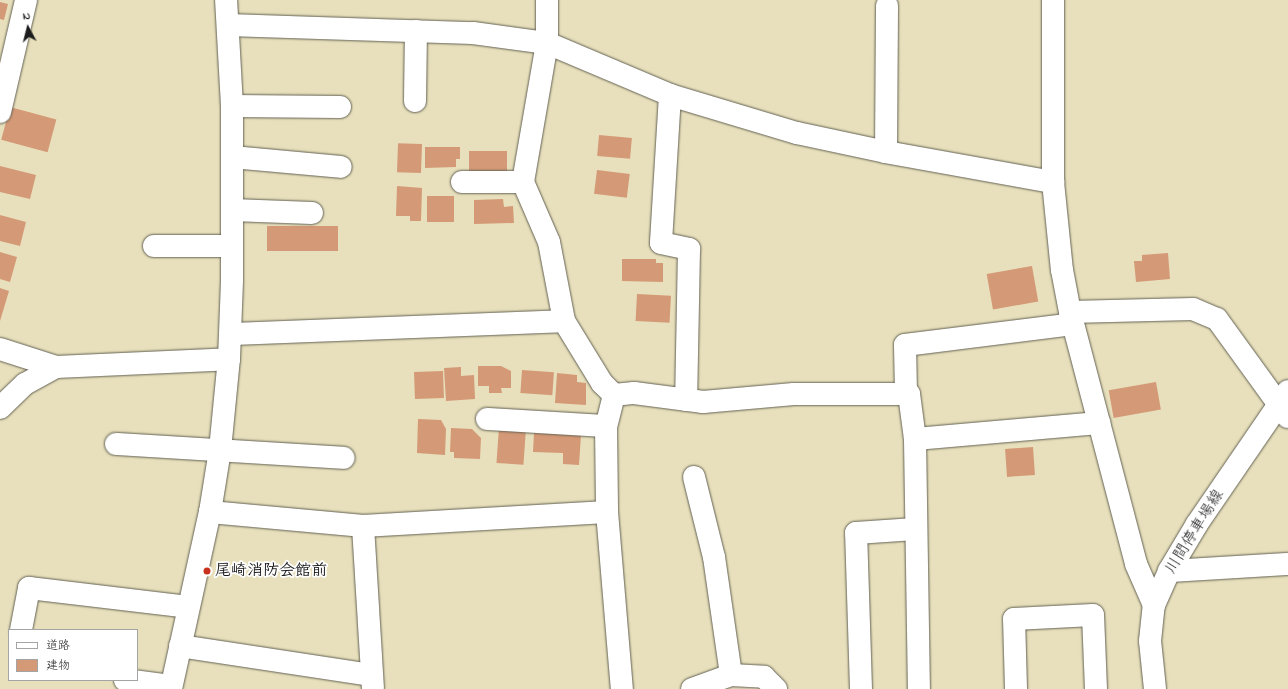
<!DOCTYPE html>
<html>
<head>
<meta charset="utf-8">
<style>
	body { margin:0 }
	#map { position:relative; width:1288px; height:689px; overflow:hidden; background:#e8e0bc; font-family:"Indie Flower","Klee One",sans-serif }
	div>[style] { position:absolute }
	.building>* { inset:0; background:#d49976; transform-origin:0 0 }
	.roads { filter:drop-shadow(0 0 1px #636154) drop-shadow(0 0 1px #636154) }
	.minor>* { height:22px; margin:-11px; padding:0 11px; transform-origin:11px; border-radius:11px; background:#fff }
	.major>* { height:22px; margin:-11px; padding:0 11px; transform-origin:11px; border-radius:11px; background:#fff }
	.dots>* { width:11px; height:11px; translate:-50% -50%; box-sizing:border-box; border:2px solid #fff; border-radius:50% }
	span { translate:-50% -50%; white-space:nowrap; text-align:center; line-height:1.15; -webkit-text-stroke:3.5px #fff; paint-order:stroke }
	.street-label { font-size:16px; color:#1c1c1c }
	.poi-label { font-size:16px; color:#1c1c1c; font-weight:700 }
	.left { translate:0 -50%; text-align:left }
	.legend { position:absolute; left:8px; top:629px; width:130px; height:52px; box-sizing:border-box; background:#fff; border:1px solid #a4a4a4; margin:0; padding:5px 7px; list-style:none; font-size:12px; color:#1c1c1c }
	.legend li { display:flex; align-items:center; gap:8px; height:20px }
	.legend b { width:20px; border:1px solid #a4a4a4 }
	.north { position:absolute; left:8px; top:8px; width:40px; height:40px; -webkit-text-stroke:3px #fff; paint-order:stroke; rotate:353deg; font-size:11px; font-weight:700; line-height:16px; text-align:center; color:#1c1c1c }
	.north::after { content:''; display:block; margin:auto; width:14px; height:18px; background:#1c1c1c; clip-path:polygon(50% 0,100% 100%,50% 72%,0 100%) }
</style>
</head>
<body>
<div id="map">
	<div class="building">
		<i style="clip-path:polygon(0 2px,8px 4px,4px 20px,0 19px)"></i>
		<i style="left:10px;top:107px;width:48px;height:34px;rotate:15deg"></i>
		<i style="left:599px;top:135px;width:33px;height:21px;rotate:5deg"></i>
		<i style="left:422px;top:144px;width:29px;height:24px;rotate:92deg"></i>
		<i style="clip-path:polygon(425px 147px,460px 147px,460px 159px,456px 159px,456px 167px,425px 168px)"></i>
		<i style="left:469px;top:151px;width:38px;height:21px"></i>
		<i style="clip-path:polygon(0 166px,36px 175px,30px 199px,0 192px)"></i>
		<i style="left:597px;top:170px;width:33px;height:24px;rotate:7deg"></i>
		<i style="clip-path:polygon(397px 186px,422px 188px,421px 221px,410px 221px,410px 216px,396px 216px)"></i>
		<i style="left:427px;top:196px;width:27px;height:26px"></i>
		<i style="clip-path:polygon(503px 199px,504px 207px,513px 206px,514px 223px,474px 224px,474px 200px)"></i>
		<i style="clip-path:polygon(0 215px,26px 222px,20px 246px,0 241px)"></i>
		<i style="left:338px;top:226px;width:25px;height:71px;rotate:90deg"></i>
		<i style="clip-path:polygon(0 252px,17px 257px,10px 282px,0 279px)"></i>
		<i style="clip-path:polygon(1168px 253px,1170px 279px,1136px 282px,1134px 261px,1142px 261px,1142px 255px)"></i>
		<i style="clip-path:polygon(622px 259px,656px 259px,656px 263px,663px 263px,663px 282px,622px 281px)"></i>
		<i style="left:1032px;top:266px;width:36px;height:46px;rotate:80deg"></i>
		<i style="clip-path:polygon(0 288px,9px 291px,0 321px)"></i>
		<i style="left:637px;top:294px;width:34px;height:27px;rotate:3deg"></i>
		<i style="clip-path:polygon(478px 366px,501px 366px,511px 371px,511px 388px,501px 388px,502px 393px,489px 393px,489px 386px,478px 386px)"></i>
		<i style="clip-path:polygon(461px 367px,461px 376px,474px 375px,475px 399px,446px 401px,444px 368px)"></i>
		<i style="left:522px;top:370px;width:32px;height:23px;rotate:4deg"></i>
		<i style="left:443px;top:371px;width:27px;height:29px;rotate:88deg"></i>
		<i style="clip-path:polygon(557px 373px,577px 375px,577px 382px,586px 383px,586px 405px,555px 403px)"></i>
		<i style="left:1156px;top:382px;width:28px;height:48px;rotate:80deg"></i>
		<i style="clip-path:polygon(418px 419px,441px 420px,446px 429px,445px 455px,417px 453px)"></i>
		<i style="left:499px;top:427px;width:27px;height:36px;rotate:4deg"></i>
		<i style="clip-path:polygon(451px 428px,472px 429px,481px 438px,480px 459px,454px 458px,454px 452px,450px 452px)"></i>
		<i style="clip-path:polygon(534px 433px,581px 435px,579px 465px,563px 464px,563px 453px,533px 452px)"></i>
		<i style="left:1033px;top:447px;width:28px;height:28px;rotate:86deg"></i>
	</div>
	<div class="roads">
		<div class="minor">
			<i style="left:547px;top:0;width:43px;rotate:90deg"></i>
			<i style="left:547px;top:43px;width:141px;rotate:99.8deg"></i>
			<i style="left:523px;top:182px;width:65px;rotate:66.6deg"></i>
			<i style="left:549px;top:242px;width:80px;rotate:79.2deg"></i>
			<i style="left:564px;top:321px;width:73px;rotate:58.5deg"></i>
			<i style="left:602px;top:383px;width:17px;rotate:45deg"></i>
			<i style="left:1053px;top:0;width:182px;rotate:90deg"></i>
			<i style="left:1053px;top:182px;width:88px;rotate:84.2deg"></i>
			<i style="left:1062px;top:270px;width:43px;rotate:79.2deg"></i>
			<i style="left:1070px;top:312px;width:260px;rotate:75.3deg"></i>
			<i style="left:1136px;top:564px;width:45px;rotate:66.3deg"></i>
			<i style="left:228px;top:25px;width:245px;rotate:1.9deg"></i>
			<i style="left:473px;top:33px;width:75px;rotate:7.7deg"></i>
			<i style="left:547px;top:43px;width:134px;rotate:22.9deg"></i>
			<i style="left:670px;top:95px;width:133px;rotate:16.7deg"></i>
			<i style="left:797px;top:133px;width:91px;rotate:12.1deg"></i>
			<i style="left:886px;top:152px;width:170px;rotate:10.2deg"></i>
			<i style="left:670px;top:95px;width:148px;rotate:93.5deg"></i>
			<i style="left:661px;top:243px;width:29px;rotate:12deg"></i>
			<i style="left:689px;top:249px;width:151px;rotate:91.1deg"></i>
			<i style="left:415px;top:101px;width:70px;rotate:-89.2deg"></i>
			<i style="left:232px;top:106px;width:108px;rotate:0.5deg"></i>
			<i style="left:0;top:112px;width:115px;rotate:-76.9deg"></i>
			<i style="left:886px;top:152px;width:146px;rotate:-89.6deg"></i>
			<i style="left:232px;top:157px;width:109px;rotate:5.2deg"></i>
			<i style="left:462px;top:182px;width:61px"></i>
			<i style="left:232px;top:210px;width:80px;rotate:2.1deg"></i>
			<i style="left:154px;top:246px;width:78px"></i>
			<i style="left:1070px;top:312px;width:123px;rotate:-1.4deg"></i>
			<i style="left:1193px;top:309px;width:26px;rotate:23deg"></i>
			<i style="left:1217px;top:319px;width:121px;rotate:54.1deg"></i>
			<i style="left:231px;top:334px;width:333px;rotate:-2.2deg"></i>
			<i style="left:0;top:349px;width:59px;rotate:17.8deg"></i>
			<i style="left:56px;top:367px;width:173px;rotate:-2.6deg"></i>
			<i style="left:906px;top:393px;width:48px;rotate:-91.2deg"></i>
			<i style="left:905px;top:345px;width:169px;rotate:-7.1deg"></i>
			<i style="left:614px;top:395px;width:20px;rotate:-6deg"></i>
			<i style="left:634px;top:393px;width:70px;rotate:7.4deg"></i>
			<i style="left:703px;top:402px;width:91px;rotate:-5deg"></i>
			<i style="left:794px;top:394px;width:115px"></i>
			<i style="left:909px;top:394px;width:45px;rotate:82.4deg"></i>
			<i style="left:915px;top:439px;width:250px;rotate:89.1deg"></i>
			<i style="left:614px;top:395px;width:32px;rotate:104deg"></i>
			<i style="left:606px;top:426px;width:86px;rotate:89.3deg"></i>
			<i style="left:607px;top:512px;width:178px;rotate:85.2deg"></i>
			<i style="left:0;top:408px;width:35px;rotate:-44deg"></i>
			<i style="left:25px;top:384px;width:35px;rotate:-29deg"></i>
			<i style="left:487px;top:419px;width:119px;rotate:3.4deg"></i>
			<i style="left:915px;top:439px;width:185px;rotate:-5deg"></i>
			<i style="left:116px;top:444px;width:228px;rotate:3.5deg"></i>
			<i style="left:694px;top:477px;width:82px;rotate:76deg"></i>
			<i style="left:714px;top:557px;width:119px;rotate:81.8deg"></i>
			<i style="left:731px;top:675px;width:33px;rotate:3deg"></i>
			<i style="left:764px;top:677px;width:17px;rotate:45deg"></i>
			<i style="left:210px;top:512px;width:154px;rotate:5.2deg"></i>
			<i style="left:363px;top:526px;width:244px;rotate:-3.3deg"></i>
			<i style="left:363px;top:526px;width:162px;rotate:86.5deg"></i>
			<i style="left:1169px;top:571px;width:119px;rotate:-3.4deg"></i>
			<i style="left:21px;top:630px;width:43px;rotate:-79.2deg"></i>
			<i style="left:29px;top:588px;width:160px;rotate:6.8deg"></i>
			<i style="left:180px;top:646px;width:194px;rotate:8.6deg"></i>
			<i style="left:125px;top:680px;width:46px;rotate:7.4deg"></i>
			<i style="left:171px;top:689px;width:181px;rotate:-77.6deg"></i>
			<i style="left:210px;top:512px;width:63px;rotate:-80.8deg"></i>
			<i style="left:220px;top:450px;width:91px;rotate:-84.4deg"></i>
			<i style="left:229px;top:359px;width:79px;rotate:-87.8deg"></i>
			<i style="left:232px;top:280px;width:174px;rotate:-90deg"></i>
			<i style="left:232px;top:106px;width:106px;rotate:-93.2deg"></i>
			<i style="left:692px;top:689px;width:41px;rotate:-19.7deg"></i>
			<i style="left:861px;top:689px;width:156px;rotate:-91.8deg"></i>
			<i style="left:856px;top:533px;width:59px;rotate:-3.9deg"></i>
			<i style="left:1016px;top:689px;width:70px;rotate:-91.6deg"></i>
			<i style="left:1014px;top:619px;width:79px;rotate:-2.9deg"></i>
			<i style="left:1093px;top:615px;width:74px;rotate:87.7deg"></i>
		</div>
		<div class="major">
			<i style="left:1155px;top:689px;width:48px;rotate:-95.9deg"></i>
			<i style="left:1150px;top:641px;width:36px;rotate:-84deg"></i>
			<i style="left:1154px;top:605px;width:37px;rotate:-66deg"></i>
			<i style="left:1169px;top:571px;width:55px;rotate:-59.2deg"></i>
			<i style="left:1197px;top:524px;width:161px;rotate:-55.6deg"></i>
		</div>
	</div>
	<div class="dots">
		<i style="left:207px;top:571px;background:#c8321e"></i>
	</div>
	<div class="street-label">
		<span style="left:1195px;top:532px;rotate:-58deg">川間停車場線</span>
	</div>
	<div class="poi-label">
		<span class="left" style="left:215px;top:571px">尾崎消防会館前</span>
	</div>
	<ul class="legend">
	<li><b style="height:5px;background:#fff"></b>道路</li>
	<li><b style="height:11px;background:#d49976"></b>建物</li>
	</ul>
	<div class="north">N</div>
</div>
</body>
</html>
